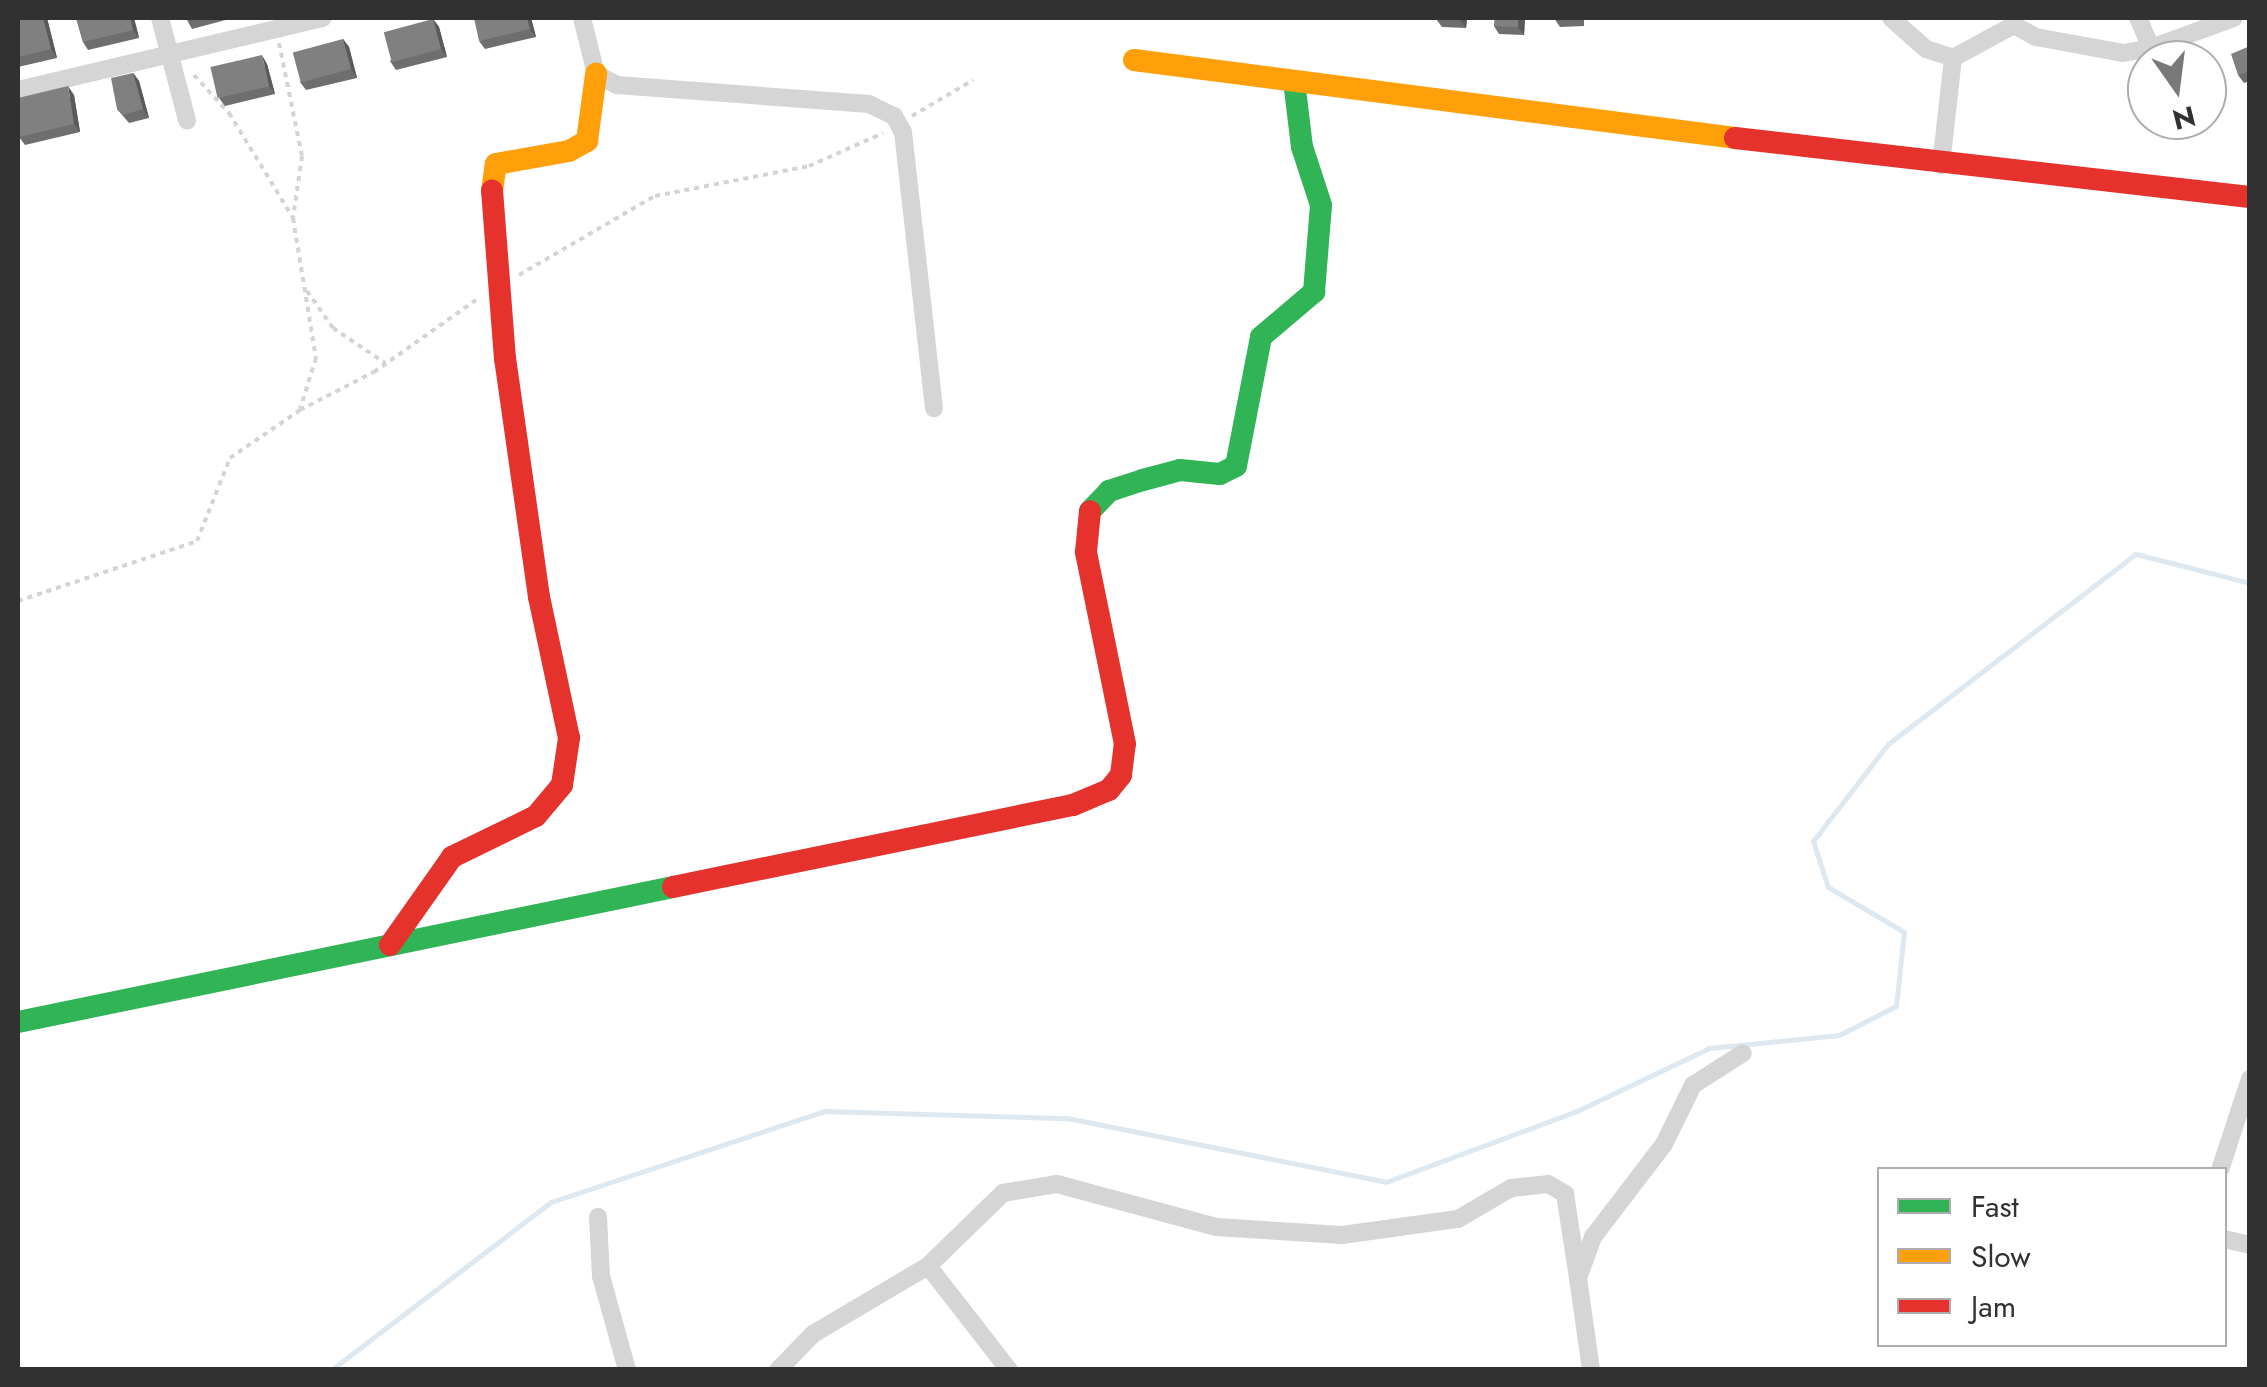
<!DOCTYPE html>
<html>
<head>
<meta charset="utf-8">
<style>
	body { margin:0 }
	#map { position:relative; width:2267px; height:1387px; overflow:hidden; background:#fff; font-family:Jost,sans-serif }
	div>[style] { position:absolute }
	.stream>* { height:5px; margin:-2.5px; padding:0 2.5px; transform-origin:2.5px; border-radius:2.5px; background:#dde8f0 }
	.path>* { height:4px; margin-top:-2px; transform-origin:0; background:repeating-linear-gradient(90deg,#d4d4d4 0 5px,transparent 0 10px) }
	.street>* { height:18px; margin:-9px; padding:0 9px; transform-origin:9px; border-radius:9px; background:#d5d5d5 }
	.fast>* { height:22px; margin:-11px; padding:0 11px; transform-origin:11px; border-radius:11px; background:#30b455 }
	.slow>* { height:22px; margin:-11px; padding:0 11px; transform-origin:11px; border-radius:11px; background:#ff9f0a }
	.jam>* { height:22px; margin:-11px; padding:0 11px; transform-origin:11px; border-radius:11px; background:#e5322d }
	.wall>* { inset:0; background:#6e6e6e }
	.shaded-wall>* { inset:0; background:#5a5a5a }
	.building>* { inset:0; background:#808080; transform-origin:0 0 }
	span { translate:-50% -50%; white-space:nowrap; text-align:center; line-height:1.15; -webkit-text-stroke:10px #fff; paint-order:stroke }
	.frame { position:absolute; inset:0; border:20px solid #313131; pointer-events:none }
	.legend { position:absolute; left:1877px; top:1167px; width:350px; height:180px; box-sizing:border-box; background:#fff; border:2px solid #adadad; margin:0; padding:12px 18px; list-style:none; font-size:30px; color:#313131 }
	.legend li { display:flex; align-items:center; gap:20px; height:50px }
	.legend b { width:50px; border:2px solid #adadad }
	.north { position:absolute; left:2127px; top:40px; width:100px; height:100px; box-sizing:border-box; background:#fff; border:2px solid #adadad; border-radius:50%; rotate:166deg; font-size:28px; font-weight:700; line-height:40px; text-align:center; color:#313131 }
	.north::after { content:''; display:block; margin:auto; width:35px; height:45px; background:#797979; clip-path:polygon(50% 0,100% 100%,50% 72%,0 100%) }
</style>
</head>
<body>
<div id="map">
	<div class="stream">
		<i style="left:331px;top:1370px;width:277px;rotate:-37.4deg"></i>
		<i style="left:551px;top:1202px;width:288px;rotate:-18.4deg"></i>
		<i style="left:824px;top:1111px;width:243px;rotate:1.7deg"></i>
		<i style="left:1067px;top:1118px;width:325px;rotate:11.3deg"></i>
		<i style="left:1386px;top:1182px;width:204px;rotate:-20.4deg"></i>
		<i style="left:1577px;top:1111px;width:146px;rotate:-25.5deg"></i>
		<i style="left:1709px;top:1048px;width:131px;rotate:-5.7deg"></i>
		<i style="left:1839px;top:1035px;width:64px;rotate:-27deg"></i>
		<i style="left:1896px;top:1006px;width:74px;rotate:-83.8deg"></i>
		<i style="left:1904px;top:932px;width:88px;rotate:-149.4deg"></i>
		<i style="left:1828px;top:887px;width:48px;rotate:-108.1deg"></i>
		<i style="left:1813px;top:841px;width:123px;rotate:-52.3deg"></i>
		<i style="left:1888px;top:744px;width:312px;rotate:-37.5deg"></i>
		<i style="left:2136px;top:554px;width:118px;rotate:14.3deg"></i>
	</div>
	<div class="path">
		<i style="left:279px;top:43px;width:115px;rotate:78.5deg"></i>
		<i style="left:302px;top:156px;width:63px;rotate:98.3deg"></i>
		<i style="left:194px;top:75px;width:52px;rotate:47.4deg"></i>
		<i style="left:229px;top:113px;width:123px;rotate:58.6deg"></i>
		<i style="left:293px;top:218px;width:142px;rotate:80.7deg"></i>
		<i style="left:316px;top:358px;width:53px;rotate:107.4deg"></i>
		<i style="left:912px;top:116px;width:71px;rotate:-30.5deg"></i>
		<i style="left:519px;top:275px;width:157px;rotate:-30.2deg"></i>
		<i style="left:655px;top:196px;width:157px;rotate:-11deg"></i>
		<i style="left:809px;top:166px;width:81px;rotate:-24deg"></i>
		<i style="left:307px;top:291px;width:45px;rotate:54.9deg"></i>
		<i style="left:333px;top:328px;width:63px;rotate:33.9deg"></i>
		<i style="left:18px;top:601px;width:189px;rotate:-18.5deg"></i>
		<i style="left:197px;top:541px;width:89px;rotate:-68.3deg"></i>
		<i style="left:230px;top:458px;width:85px;rotate:-34.4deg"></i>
		<i style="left:300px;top:410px;width:83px;rotate:-27.2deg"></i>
		<i style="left:374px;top:372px;width:125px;rotate:-35.2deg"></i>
	</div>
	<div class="street">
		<i style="left:160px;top:18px;width:106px;rotate:75.2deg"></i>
		<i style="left:582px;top:18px;width:58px;rotate:76deg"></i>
		<i style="left:596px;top:74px;width:24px;rotate:28deg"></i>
		<i style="left:617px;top:85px;width:253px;rotate:4.3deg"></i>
		<i style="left:869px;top:104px;width:28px;rotate:26deg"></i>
		<i style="left:894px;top:116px;width:18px;rotate:61deg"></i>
		<i style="left:903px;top:132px;width:278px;rotate:83.6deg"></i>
		<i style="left:1891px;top:18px;width:47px;rotate:41.5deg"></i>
		<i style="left:1926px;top:49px;width:28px;rotate:18deg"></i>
		<i style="left:1953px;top:58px;width:69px;rotate:-28.4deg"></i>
		<i style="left:2014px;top:25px;width:7px;rotate:-82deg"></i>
		<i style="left:2014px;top:25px;width:25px;rotate:29deg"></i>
		<i style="left:2036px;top:37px;width:88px;rotate:10.4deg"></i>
		<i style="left:2123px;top:53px;width:28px;rotate:-10deg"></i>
		<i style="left:2151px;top:48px;width:33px;rotate:-113deg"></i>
		<i style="left:2151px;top:48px;width:88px;rotate:-19.9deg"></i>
		<i style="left:18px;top:90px;width:313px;rotate:-13.3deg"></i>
		<i style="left:1941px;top:165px;width:108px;rotate:-83.6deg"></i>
		<i style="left:2220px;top:1170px;width:96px;rotate:-71.8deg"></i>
		<i style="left:598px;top:1217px;width:59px;rotate:87.1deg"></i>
		<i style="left:601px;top:1276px;width:98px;rotate:74.5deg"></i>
		<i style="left:2224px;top:1239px;width:27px;rotate:13deg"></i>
		<i style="left:778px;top:1370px;width:50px;rotate:-45.8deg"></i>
		<i style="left:813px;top:1334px;width:134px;rotate:-30.6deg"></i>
		<i style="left:1009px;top:1370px;width:132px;rotate:-127.9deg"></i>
		<i style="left:928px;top:1266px;width:105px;rotate:-44.2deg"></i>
		<i style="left:1003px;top:1193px;width:55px;rotate:-9.5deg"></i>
		<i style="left:1057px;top:1184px;width:165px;rotate:15.1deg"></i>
		<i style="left:1216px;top:1227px;width:126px;rotate:3.6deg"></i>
		<i style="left:1342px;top:1235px;width:117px;rotate:-7.9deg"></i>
		<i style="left:1458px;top:1219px;width:61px;rotate:-30.3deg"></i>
		<i style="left:1511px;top:1188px;width:37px;rotate:-6deg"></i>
		<i style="left:1548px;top:1184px;width:20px;rotate:30deg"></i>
		<i style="left:1565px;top:1194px;width:85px;rotate:81.2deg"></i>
		<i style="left:1591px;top:1370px;width:93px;rotate:-98deg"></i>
		<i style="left:1578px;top:1278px;width:44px;rotate:-69.9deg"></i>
		<i style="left:1593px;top:1237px;width:117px;rotate:-52.6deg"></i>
		<i style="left:1664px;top:1144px;width:66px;rotate:-63.8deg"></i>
		<i style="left:1693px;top:1085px;width:59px;rotate:-32.6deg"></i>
	</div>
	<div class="fast">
		<i style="left:1090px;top:511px;width:28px;rotate:-46deg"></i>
		<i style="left:1109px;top:491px;width:36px;rotate:-18deg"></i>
		<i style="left:1143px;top:480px;width:38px;rotate:-15deg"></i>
		<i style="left:1180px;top:470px;width:40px;rotate:5.7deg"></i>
		<i style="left:1220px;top:474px;width:18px;rotate:-27deg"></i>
		<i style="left:1236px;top:466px;width:131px;rotate:-79deg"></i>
		<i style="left:1261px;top:337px;width:70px;rotate:-40.3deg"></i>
		<i style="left:1314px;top:292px;width:87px;rotate:-85.4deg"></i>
		<i style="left:1321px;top:205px;width:61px;rotate:-108.1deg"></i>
		<i style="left:1302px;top:147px;width:66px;rotate:-96.9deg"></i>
		<i style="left:18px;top:1022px;width:669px;rotate:-11.65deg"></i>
	</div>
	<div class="slow">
		<i style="left:1134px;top:60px;width:606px;rotate:7.39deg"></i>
		<i style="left:492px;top:191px;width:27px;rotate:-82deg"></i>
		<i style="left:496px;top:164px;width:74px;rotate:-10.1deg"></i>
		<i style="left:569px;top:151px;width:21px;rotate:-29deg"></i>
		<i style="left:587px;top:141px;width:68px;rotate:-82.3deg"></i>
	</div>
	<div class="jam">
		<i style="left:1735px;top:138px;width:518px;rotate:6.54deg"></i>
		<i style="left:673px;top:887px;width:408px;rotate:-11.6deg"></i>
		<i style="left:1073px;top:805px;width:39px;rotate:-23deg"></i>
		<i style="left:1109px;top:790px;width:19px;rotate:-51deg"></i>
		<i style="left:1121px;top:775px;width:31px;rotate:-83deg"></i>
		<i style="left:1125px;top:744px;width:196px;rotate:-101.5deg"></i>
		<i style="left:1086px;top:552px;width:41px;rotate:-84.4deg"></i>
		<i style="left:390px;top:945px;width:108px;rotate:-54.8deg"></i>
		<i style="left:452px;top:857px;width:93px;rotate:-26deg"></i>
		<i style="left:536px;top:816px;width:40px;rotate:-50deg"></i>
		<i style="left:562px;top:785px;width:48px;rotate:-81.5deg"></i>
		<i style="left:569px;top:738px;width:144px;rotate:-102deg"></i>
		<i style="left:539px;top:597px;width:240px;rotate:-98.1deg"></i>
		<i style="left:505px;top:359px;width:169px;rotate:-94.4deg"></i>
	</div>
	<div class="wall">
		<i style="clip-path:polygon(18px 18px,47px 18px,57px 58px,18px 67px)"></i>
		<i style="clip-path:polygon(76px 18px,134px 18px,139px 38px,88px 50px,83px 42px)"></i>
		<i style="clip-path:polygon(186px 18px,233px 18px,192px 29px)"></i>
		<i style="clip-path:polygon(531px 18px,536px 37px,485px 49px,479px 41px)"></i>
		<i style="clip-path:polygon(1381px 18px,1407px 18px,1406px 20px)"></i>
		<i style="clip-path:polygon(1467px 18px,1466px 28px,1442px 27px,1436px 19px)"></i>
		<i style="clip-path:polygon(1495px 18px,1525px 18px,1524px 35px,1499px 34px,1494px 26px)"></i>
		<i style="clip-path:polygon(1554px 18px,1584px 18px,1584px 26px,1560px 27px)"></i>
		<i style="clip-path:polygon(433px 19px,439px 27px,447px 57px,396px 70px,390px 61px)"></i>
		<i style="clip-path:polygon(343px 39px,349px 47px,357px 78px,306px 90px,300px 82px)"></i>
		<i style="clip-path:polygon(2250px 46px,2250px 81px,2244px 83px,2238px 75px)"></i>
		<i style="clip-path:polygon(267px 64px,275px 94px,225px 106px,219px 98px)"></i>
		<i style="clip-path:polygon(133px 73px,139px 81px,149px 118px,129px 123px,117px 109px)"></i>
		<i style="clip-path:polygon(2207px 82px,2213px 96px,2207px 98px)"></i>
		<i style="clip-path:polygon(74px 95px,80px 132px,25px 145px,19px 137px)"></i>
	</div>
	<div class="shaded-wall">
		<i style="clip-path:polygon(43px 18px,47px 18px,57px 58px,51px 49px)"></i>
		<i style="clip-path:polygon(130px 18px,134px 18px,139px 38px,133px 30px)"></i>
		<i style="clip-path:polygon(527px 18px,531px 18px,536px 37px,530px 29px)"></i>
		<i style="clip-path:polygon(1460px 18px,1467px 18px,1466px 28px,1460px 20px)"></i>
		<i style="clip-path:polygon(1518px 18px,1525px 18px,1524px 35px,1518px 27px)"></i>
		<i style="clip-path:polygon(433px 19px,439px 27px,447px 57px,441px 49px)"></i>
		<i style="clip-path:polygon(343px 39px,349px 47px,357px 78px,351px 69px)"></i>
		<i style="clip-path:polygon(262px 55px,267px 64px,275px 94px,269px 86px)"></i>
		<i style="clip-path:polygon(133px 73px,139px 81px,149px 118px,143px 109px)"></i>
		<i style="clip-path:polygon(68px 86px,74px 95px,80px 132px,74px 124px)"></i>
	</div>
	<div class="building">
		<i style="clip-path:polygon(18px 18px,43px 18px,51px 49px,18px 57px)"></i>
		<i style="clip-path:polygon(76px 18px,130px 18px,133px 30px,83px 42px)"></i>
		<i style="clip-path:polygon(474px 18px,527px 18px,530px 29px,479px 41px)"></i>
		<i style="clip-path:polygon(1436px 18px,1460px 18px,1460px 20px,1436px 19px)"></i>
		<i style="clip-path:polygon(1495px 18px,1518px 18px,1518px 27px,1494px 26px)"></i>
		<i style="left:433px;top:19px;width:31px;height:51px;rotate:75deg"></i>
		<i style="left:343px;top:39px;width:31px;height:52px;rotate:75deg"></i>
		<i style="clip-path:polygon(2250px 46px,2250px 71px,2238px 75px,2231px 54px)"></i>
		<i style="left:262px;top:55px;width:32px;height:53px;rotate:77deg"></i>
		<i style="clip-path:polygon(133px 73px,143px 109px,123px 115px,117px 109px,111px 78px)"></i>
		<i style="clip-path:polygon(68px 86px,74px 124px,19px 137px,18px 98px)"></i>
	</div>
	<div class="frame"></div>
	<ul class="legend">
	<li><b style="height:12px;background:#30b455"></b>Fast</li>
	<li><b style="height:12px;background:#ff9f0a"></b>Slow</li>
	<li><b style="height:12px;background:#e5322d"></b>Jam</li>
	</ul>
	<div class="north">N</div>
</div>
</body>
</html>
